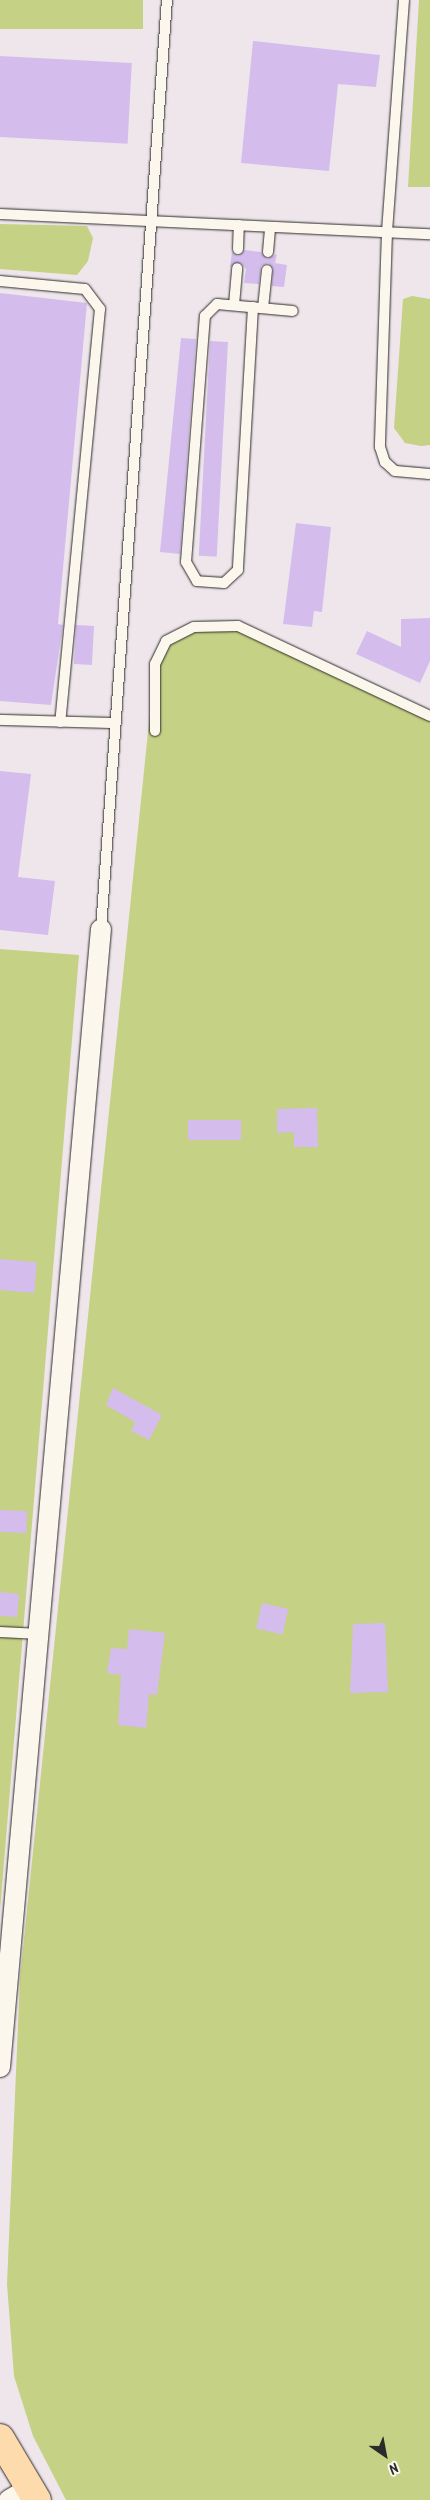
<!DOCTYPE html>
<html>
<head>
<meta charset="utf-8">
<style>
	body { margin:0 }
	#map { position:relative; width:430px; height:2500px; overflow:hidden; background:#efe6ec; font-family:Kalam,sans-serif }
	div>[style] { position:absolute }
	.green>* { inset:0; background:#c5d184; transform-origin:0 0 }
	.building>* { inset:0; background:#d4bded; transform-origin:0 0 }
	.roads { filter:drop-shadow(0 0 1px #2b2b2b) drop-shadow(0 0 1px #2b2b2b) }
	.service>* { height:10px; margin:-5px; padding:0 5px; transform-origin:5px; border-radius:5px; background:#fbf7ec }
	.minor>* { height:20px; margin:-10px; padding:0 10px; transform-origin:10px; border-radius:10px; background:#fbf7ec }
	.primary>* { height:28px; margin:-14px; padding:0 14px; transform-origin:14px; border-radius:14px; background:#fedbac }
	span { translate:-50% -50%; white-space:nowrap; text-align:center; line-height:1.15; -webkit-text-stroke:4.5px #fbf7ec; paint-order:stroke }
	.north { position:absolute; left:360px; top:2430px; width:50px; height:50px; -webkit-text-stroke:4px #fbf7ec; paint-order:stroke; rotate:147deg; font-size:14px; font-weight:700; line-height:20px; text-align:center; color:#2b2b2b }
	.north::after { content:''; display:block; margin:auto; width:18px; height:22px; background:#2b2b2b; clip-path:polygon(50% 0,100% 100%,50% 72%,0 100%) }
</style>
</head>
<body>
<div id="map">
	<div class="green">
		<i style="left:0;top:0;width:143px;height:29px"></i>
		<i style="clip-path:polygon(419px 0,430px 0,430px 187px,408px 187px)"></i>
		<i style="clip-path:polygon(0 224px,87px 226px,93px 238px,88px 261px,77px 275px,0 269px)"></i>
		<i style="clip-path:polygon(412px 296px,430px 299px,430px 445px,421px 446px,405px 443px,394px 428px,403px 299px)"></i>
		<i style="clip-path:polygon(238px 626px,430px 716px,430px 2500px,66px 2500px,33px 2436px,14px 2376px,7px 2284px,20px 1978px,155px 664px,166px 641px,194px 627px)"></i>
		<i style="clip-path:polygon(0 949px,79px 955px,0 1911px)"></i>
	</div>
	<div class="building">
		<i style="clip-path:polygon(253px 41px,380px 55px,376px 87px,338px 84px,329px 171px,241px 163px)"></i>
		<i style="left:0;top:56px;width:132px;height:81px;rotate:3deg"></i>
		<i style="clip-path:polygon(245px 250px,261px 252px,267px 259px,277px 254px,275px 263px,287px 265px,284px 287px,272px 286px,273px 268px,268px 263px,261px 266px,259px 284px,244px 283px,246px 269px,241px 263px,230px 267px,232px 252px,238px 256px)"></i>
		<i style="clip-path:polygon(0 293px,87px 303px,58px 624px,63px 625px,51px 705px,0 701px)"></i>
		<i style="clip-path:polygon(181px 338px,196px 339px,180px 554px,160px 552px)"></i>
		<i style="left:210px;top:341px;width:18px;height:215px;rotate:3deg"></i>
		<i style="clip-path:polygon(296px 523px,331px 527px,322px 612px,314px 611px,312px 627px,283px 624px)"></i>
		<i style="clip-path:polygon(430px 618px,430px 661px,420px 683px,356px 654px,367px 631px,401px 647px,401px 619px)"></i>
		<i style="left:76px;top:625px;width:18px;height:39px;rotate:3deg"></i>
		<i style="clip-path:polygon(0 771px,31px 774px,18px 877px,55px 881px,48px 935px,0 930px)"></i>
		<i style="clip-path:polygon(317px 1108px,318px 1147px,294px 1147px,294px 1132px,277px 1133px,277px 1109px)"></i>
		<i style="left:188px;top:1120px;width:53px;height:20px"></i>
		<i style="left:0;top:1259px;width:37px;height:31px;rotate:5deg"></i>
		<i style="clip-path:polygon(113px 1388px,162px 1415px,149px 1440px,131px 1431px,135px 1422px,106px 1405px)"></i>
		<i style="left:0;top:1510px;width:27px;height:22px;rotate:2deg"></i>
		<i style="clip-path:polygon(0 1592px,19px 1594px,17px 1617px,0 1616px)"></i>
		<i style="left:262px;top:1603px;width:27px;height:26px;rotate:13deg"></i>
		<i style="clip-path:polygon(385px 1623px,388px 1692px,350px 1693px,353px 1624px)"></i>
		<i style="clip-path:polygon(129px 1629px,165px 1633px,157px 1695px,149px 1694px,146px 1728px,118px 1725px,121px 1675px,107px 1673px,111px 1648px,127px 1649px)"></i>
	</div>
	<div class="roads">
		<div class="service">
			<i style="left:404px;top:0;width:233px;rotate:94.2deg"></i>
			<i style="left:387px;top:232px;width:215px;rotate:91.9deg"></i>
			<i style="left:380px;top:447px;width:16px;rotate:72deg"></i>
			<i style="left:385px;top:462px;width:13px;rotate:42deg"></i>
			<i style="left:395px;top:471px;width:35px;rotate:5deg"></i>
			<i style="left:0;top:214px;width:430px;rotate:2.7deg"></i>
			<i style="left:238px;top:249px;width:24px;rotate:-88deg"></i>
			<i style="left:268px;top:252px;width:25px;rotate:-85deg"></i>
			<i style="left:0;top:281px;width:85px;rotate:5.4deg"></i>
			<i style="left:85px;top:289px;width:25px;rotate:53deg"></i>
			<i style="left:100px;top:309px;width:415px;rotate:95.5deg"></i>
			<i style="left:234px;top:305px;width:37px;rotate:-85deg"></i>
			<i style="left:253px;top:307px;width:263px;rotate:93.3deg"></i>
			<i style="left:238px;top:570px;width:19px;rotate:137deg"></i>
			<i style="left:224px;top:583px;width:27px;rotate:-176deg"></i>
			<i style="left:197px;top:581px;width:22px;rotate:-120deg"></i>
			<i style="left:186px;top:562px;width:247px;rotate:-85.6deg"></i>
			<i style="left:205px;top:316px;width:17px;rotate:-45deg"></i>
			<i style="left:217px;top:304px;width:76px;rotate:5.3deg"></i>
			<i style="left:263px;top:308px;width:38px;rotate:-84deg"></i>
			<i style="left:0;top:720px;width:115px;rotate:1.5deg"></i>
			<i style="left:155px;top:731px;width:67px;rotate:-90deg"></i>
			<i style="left:155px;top:664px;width:25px;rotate:-64deg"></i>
			<i style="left:166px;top:641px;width:31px;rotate:-27deg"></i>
			<i style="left:194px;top:627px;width:44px;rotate:-1.3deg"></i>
			<i style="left:238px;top:626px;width:212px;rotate:25.1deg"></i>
			<i style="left:101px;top:929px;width:931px;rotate:-85.94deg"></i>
			<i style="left:0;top:1632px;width:40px;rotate:2.9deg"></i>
		</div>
		<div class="minor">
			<i style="left:0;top:2067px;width:1142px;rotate:-84.93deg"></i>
			<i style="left:9px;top:2500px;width:24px;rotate:-30deg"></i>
		</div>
		<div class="primary">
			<i style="left:0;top:2438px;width:72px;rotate:59.2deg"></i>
		</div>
	</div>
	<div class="north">N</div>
</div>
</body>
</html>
